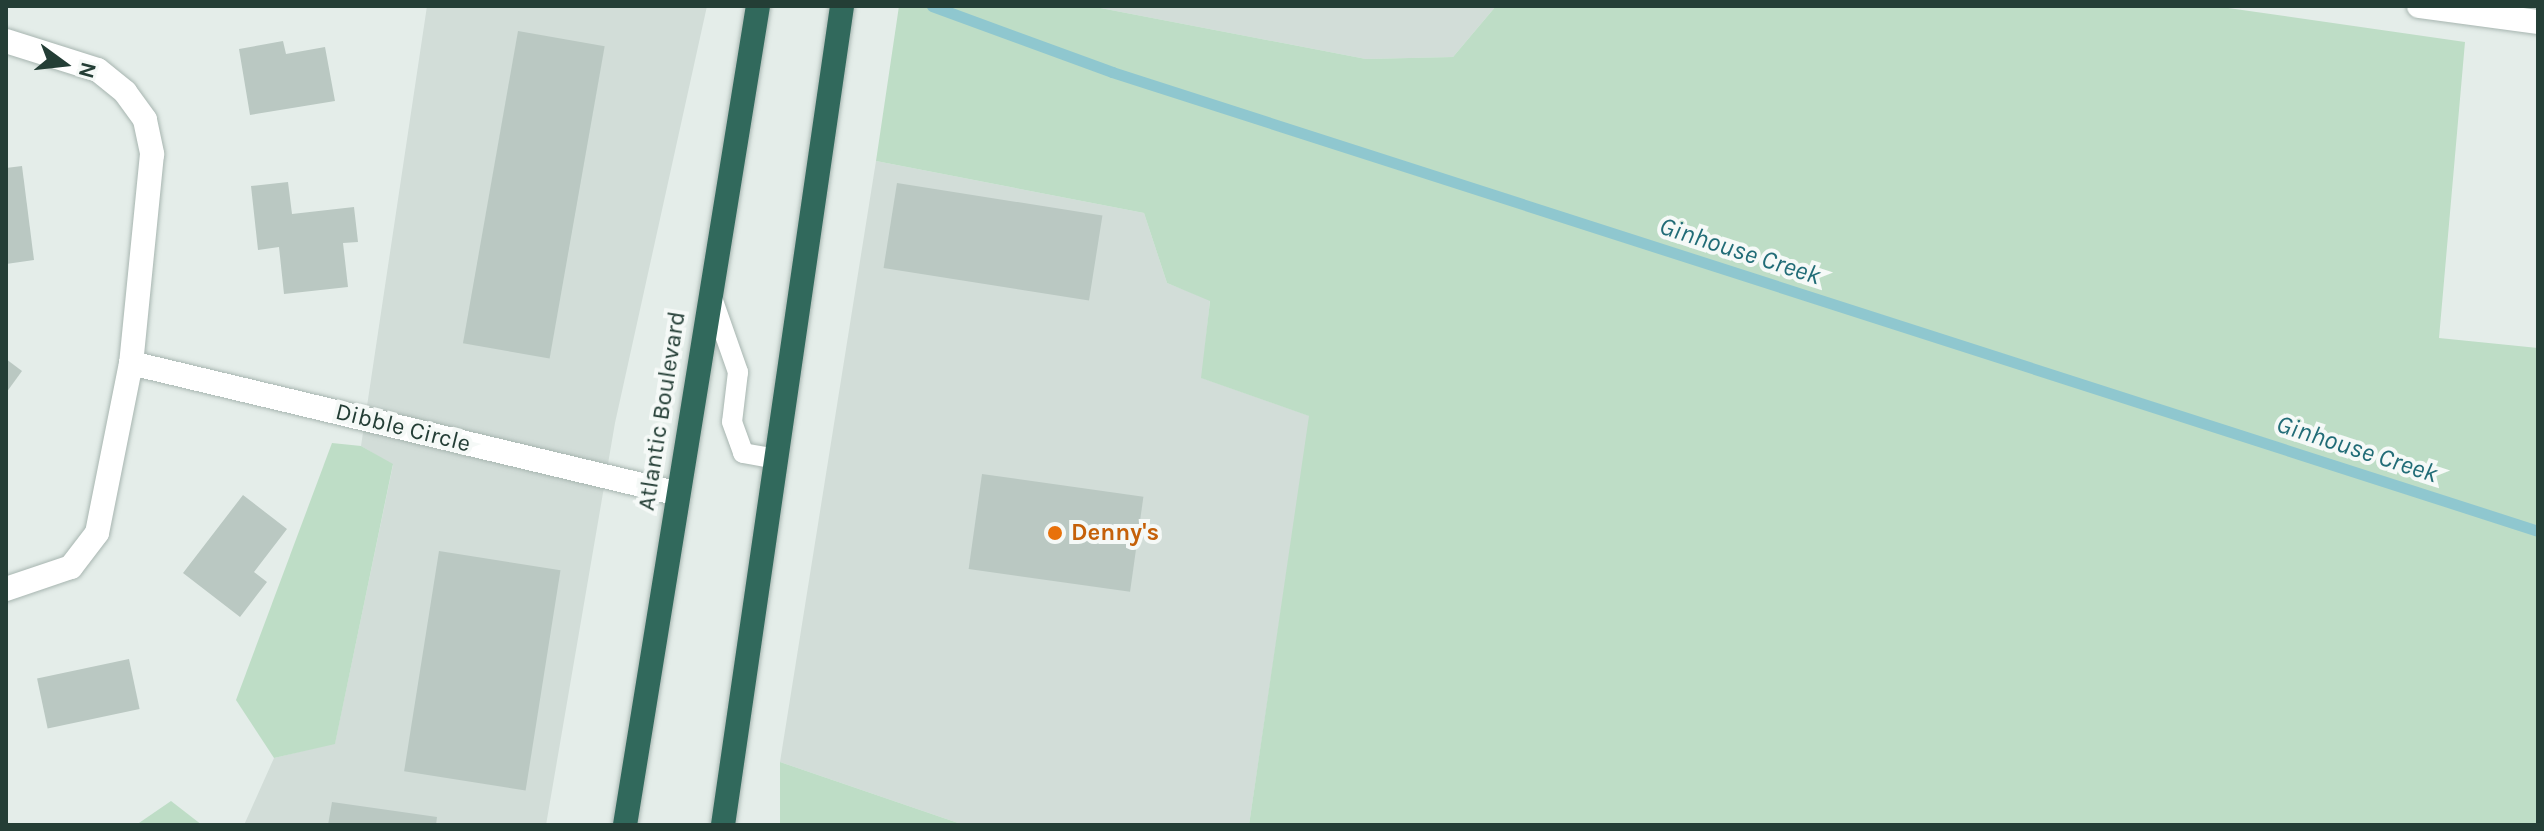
<!DOCTYPE html>
<html>
<head>
<meta charset="utf-8">
<style>
	body { margin:0 }
	#map { position:relative; width:2544px; height:831px; overflow:hidden; background:#e4ede9; font-family:Karla,sans-serif }
	div>[style] { position:absolute }
	.built>* { inset:0; background:#d2ddd8 }
	.green>* { inset:0; background:#beddc6 }
	.stream>* { height:11px; margin:-5.5px; padding:0 5.5px; transform-origin:5.5px; border-radius:5.5px; background:#8fc7cf }
	.building>* { inset:0; background:#bac8c2; transform-origin:0 0 }
	.roads { filter:drop-shadow(0 0 2px #a7b5b0) drop-shadow(0 0 2px #a7b5b0) }
	.lane>* { height:20px; margin:-10px; padding:0 10px; transform-origin:10px; border-radius:10px; background:#fff }
	.street>* { height:24px; margin:-12px; padding:0 12px; transform-origin:12px; border-radius:12px; background:#fff }
	.highway>* { height:24px; margin:-12px; padding:0 12px; transform-origin:12px; border-radius:12px; background:#31695c }
	.dots>* { width:22px; height:22px; translate:-50% -50%; box-sizing:border-box; border:4px solid #f5f9f7; border-radius:50% }
	span { translate:-50% -50%; white-space:nowrap; text-align:center; line-height:1.15; -webkit-text-stroke:8px #f5f9f7; paint-order:stroke }
	.street-label { font-size:24px; color:#243e36 }
	.food-label { font-size:24px; color:#c56008; font-weight:700 }
	.left { translate:0 -50%; text-align:left }
	.water-label { font-size:26px; color:#216c77; font-style:italic }
	.frame { position:absolute; inset:0; border:8px solid #243e36; pointer-events:none }
	.north { position:absolute; left:24px; top:24px; width:80px; height:80px; -webkit-text-stroke:6px #f5f9f7; paint-order:stroke; rotate:105deg; font-size:22px; font-weight:700; line-height:32px; text-align:center; color:#243e36 }
	.north::after { content:''; display:block; margin:auto; width:28px; height:36px; background:#243e36; clip-path:polygon(50% 0,100% 100%,50% 72%,0 100%) }
</style>
</head>
<body>
<div id="map">
	<div class="built">
		<i style="clip-path:polygon(427px 6px,707px 6px,615px 423px,546px 825px,244px 825px,274px 758px,335px 743px,393px 465px,361px 446px)"></i>
		<i style="clip-path:polygon(1090px 6px,1496px 6px,1453px 57px,1366px 59px)"></i>
		<i style="clip-path:polygon(876px 161px,1144px 213px,1167px 283px,1210px 300px,1202px 378px,1310px 416px,1249px 825px,964px 825px,780px 762px)"></i>
	</div>
	<div class="green">
		<i style="clip-path:polygon(899px 6px,1090px 6px,1366px 59px,1453px 57px,1496px 6px,2214px 6px,2465px 42px,2439px 338px,2538px 348px,2538px 825px,1249px 825px,1309px 416px,1201px 378px,1210px 301px,1167px 283px,1144px 213px,876px 161px)"></i>
		<i style="clip-path:polygon(332px 443px,361px 446px,393px 464px,335px 744px,274px 758px,236px 700px)"></i>
		<i style="clip-path:polygon(780px 762px,964px 825px,780px 825px)"></i>
		<i style="clip-path:polygon(171px 801px,202px 825px,136px 825px)"></i>
	</div>
	<div class="stream">
		<i style="left:932px;top:6px;width:192px;rotate:20.1deg"></i>
		<i style="left:1112px;top:72px;width:1498px;rotate:17.84deg"></i>
	</div>
	<div class="building">
		<i style="left:518px;top:31px;width:88px;height:317px;rotate:10deg"></i>
		<i style="clip-path:polygon(283px 41px,286px 54px,325px 47px,335px 101px,250px 115px,239px 49px)"></i>
		<i style="clip-path:polygon(22px 166px,34px 260px,6px 264px,6px 168px)"></i>
		<i style="clip-path:polygon(288px 182px,292px 214px,354px 207px,358px 242px,343px 243px,348px 287px,284px 294px,279px 247px,258px 250px,251px 186px)"></i>
		<i style="left:897px;top:183px;width:208px;height:86px;rotate:9deg"></i>
		<i style="clip-path:polygon(6px 359px,22px 371px,6px 393px)"></i>
		<i style="left:982px;top:474px;width:163px;height:96px;rotate:8deg"></i>
		<i style="clip-path:polygon(243px 495px,287px 529px,254px 572px,267px 582px,240px 617px,183px 573px)"></i>
		<i style="left:439px;top:551px;width:123px;height:223px;rotate:9deg"></i>
		<i style="left:129px;top:659px;width:51px;height:94px;rotate:78deg"></i>
		<i style="clip-path:polygon(332px 802px,437px 817px,436px 825px,328px 825px)"></i>
	</div>
	<div class="roads">
		<div class="lane">
			<i style="left:711px;top:295px;width:82px;rotate:70.7deg"></i>
			<i style="left:738px;top:372px;width:50px;rotate:96.8deg"></i>
			<i style="left:732px;top:422px;width:33px;rotate:70deg"></i>
			<i style="left:743px;top:453px;width:35px;rotate:10deg"></i>
		</div>
		<div class="street">
			<i style="left:2419px;top:6px;width:120px;rotate:7.7deg"></i>
			<i style="left:6px;top:41px;width:96px;rotate:17.5deg"></i>
			<i style="left:98px;top:70px;width:35px;rotate:39deg"></i>
			<i style="left:125px;top:92px;width:34px;rotate:54deg"></i>
			<i style="left:145px;top:120px;width:35px;rotate:78deg"></i>
			<i style="left:152px;top:154px;width:210px;rotate:95.7deg"></i>
			<i style="left:131px;top:363px;width:173px;rotate:101.3deg"></i>
			<i style="left:97px;top:533px;width:43px;rotate:127.4deg"></i>
			<i style="left:71px;top:567px;width:69px;rotate:161.3deg"></i>
			<i style="left:131px;top:363px;width:559px;rotate:13.44deg"></i>
		</div>
		<div class="highway">
			<i style="left:625px;top:825px;width:830px;rotate:-80.78deg"></i>
			<i style="left:723px;top:825px;width:828px;rotate:-81.73deg"></i>
		</div>
	</div>
	<div class="dots">
		<i style="left:1055px;top:533px;background:#e8710a"></i>
	</div>
	<div class="street-label">
		<span style="left:662px;top:411px;rotate:-81deg">Atlantic Boulevard</span>
		<span style="left:403px;top:428px;rotate:14deg">Dibble Circle</span>
	</div>
	<div class="food-label">
		<span class="left" style="left:1071px;top:533px">Denny's</span>
	</div>
	<div class="water-label">
		<span style="left:1740px;top:251px;rotate:18deg">Ginhouse Creek</span>
		<span style="left:2357px;top:449px;rotate:18deg">Ginhouse Creek</span>
	</div>
	<div class="frame"></div>
	<div class="north">N</div>
</div>
</body>
</html>
